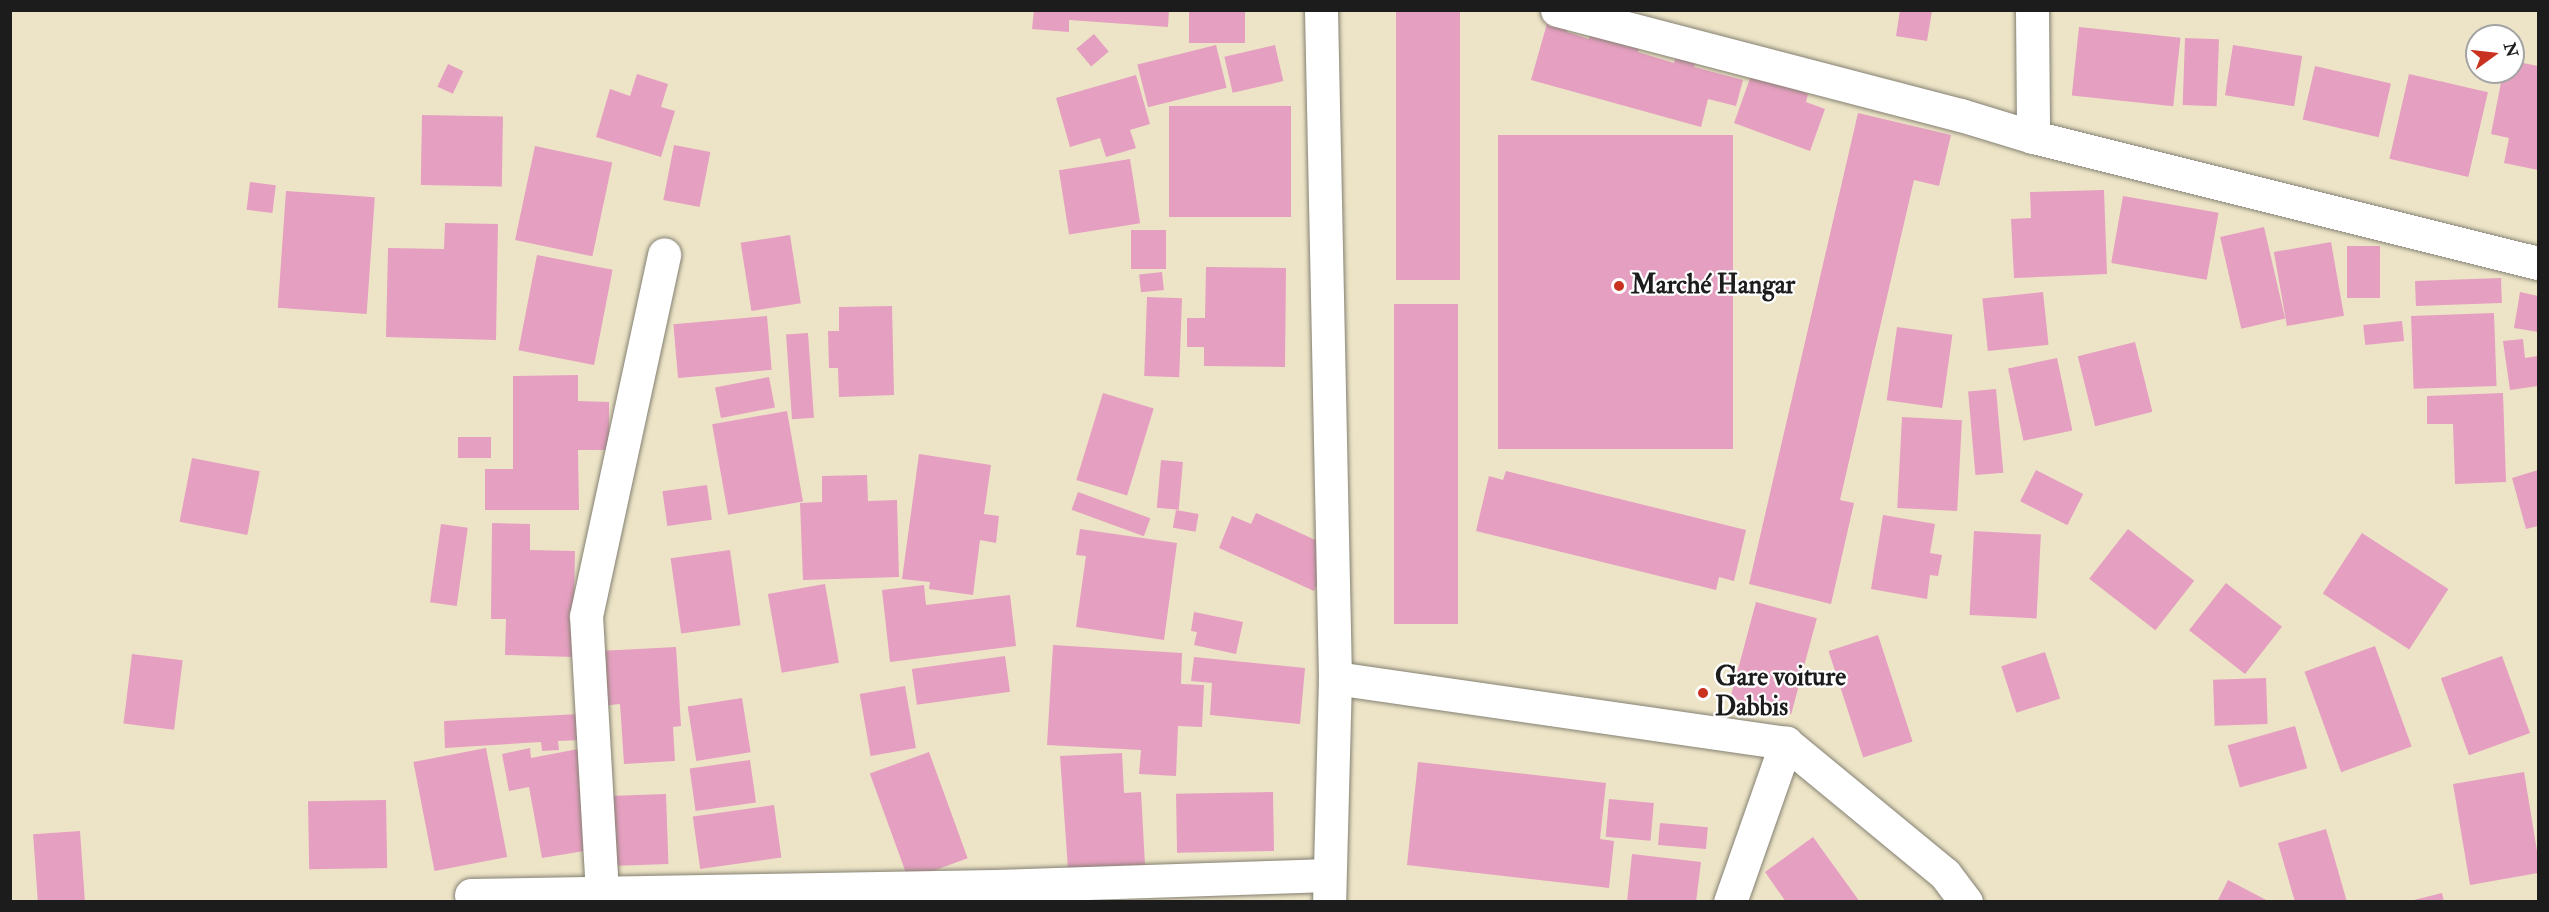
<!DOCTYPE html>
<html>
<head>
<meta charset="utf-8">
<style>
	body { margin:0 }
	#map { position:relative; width:2549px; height:912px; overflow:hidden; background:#ede4c7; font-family:"IM FELL Double Pica",serif }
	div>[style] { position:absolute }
	.building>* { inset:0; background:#e59fc0; transform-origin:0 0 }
	.roads { filter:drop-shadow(0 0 2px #848072) drop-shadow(0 0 2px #848072) }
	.minor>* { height:33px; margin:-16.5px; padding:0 16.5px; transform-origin:16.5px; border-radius:16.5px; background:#fff }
	.dots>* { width:16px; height:16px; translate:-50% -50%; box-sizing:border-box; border:3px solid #fff; border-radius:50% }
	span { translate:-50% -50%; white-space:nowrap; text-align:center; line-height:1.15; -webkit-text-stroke:4.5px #fff; paint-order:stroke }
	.poi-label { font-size:26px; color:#1c1c1c; font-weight:700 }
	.left { translate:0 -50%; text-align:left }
	.frame { position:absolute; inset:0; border:12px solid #1c1c1c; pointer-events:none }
	.north { position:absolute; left:2465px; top:24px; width:60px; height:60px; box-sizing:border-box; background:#fff; border:2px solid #a4a4a4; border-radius:50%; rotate:75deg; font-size:16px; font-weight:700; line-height:24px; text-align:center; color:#1c1c1c }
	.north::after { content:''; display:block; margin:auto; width:21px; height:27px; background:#c8321e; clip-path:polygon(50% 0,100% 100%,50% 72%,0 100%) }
</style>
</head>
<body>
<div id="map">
	<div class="building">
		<i style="clip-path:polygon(1034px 10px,1169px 10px,1168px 27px,1069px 20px,1069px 32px,1032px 29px)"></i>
		<i style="left:1189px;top:10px;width:56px;height:33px"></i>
		<i style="left:1396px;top:10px;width:64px;height:270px"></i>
		<i style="clip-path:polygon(1900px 10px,1932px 11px,1927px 41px,1896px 36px)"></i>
		<i style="clip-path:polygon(1548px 20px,1568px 25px,1567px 32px,1589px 39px,1590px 32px,1640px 46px,1638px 52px,1674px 63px,1677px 51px,1698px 56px,1694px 67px,1743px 80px,1736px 106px,1708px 99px,1701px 127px,1531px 80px)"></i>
		<i style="left:2079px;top:27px;width:102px;height:69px;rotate:6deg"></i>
		<i style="left:1094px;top:34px;width:23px;height:23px;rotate:50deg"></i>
		<i style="left:2185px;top:38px;width:34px;height:67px;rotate:2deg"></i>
		<i style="left:1216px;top:45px;width:44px;height:81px;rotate:76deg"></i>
		<i style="left:1275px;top:45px;width:37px;height:52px;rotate:77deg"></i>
		<i style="left:2233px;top:45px;width:70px;height:51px;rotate:9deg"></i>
		<i style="clip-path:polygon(2513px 61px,2538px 66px,2538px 170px,2504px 163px,2509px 138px,2491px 134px,2503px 72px,2513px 72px)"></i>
		<i style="left:448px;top:64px;width:17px;height:25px;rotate:25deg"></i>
		<i style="left:2315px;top:66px;width:78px;height:55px;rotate:13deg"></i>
		<i style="clip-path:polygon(1752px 73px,1808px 94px,1806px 102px,1825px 109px,1810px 151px,1734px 123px)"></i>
		<i style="clip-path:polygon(637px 74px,668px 84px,661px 107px,675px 111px,661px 157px,596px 137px,610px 89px,630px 96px)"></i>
		<i style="left:2409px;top:74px;width:81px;height:87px;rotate:13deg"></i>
		<i style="clip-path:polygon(1136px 75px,1150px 124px,1130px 130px,1136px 148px,1106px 157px,1100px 138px,1070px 147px,1056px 98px)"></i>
		<i style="left:1169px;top:106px;width:122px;height:111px"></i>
		<i style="clip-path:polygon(1858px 113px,1951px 135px,1939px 186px,1914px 180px,1840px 500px,1854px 503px,1831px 604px,1749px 584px)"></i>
		<i style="left:422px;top:115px;width:81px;height:70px;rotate:1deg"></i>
		<i style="left:1498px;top:135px;width:235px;height:314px"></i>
		<i style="left:674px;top:145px;width:37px;height:56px;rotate:11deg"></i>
		<i style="left:535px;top:146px;width:79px;height:96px;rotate:12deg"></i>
		<i style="left:1130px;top:159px;width:65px;height:72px;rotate:81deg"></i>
		<i style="left:250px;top:182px;width:26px;height:28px;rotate:7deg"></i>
		<i style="clip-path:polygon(2104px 190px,2107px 274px,2014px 278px,2011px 219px,2031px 218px,2030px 192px)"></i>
		<i style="left:286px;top:191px;width:89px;height:117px;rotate:4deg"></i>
		<i style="left:2123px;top:196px;width:97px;height:68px;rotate:10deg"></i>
		<i style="clip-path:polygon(445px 223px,498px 224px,496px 340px,386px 337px,388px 248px,444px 249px)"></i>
		<i style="left:2264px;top:227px;width:94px;height:45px;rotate:77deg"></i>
		<i style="left:1131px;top:230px;width:35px;height:39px"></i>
		<i style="left:790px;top:235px;width:69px;height:50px;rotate:81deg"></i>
		<i style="left:2331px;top:242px;width:75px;height:58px;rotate:80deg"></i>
		<i style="left:2380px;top:246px;width:52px;height:33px;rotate:90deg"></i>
		<i style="left:537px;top:255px;width:77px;height:97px;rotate:11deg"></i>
		<i style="clip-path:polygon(1206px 267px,1286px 268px,1285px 367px,1204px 366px,1204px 347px,1187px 347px,1187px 318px,1205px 318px)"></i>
		<i style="left:1162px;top:272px;width:18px;height:23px;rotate:84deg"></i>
		<i style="left:2501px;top:278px;width:25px;height:86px;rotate:88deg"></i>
		<i style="left:2043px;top:292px;width:53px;height:61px;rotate:84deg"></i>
		<i style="clip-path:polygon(2520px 292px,2538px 296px,2538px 332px,2514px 328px)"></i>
		<i style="left:1147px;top:297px;width:35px;height:79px;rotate:2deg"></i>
		<i style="left:1394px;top:304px;width:64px;height:320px"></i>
		<i style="clip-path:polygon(892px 306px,894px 395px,839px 397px,838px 368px,829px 368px,828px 331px,839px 331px,839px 307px)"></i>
		<i style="left:2494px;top:313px;width:73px;height:83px;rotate:88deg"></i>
		<i style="left:767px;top:316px;width:54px;height:94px;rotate:85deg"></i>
		<i style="left:2402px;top:321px;width:20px;height:39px;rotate:84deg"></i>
		<i style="left:1897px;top:327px;width:56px;height:74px;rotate:8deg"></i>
		<i style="left:808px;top:333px;width:85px;height:22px;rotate:86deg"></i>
		<i style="clip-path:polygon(2523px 339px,2525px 358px,2538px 356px,2538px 386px,2510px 390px,2503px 341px)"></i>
		<i style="left:2135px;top:342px;width:72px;height:59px;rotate:76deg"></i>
		<i style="left:2057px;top:358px;width:74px;height:50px;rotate:78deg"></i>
		<i style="clip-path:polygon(578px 375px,578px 401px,609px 402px,609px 450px,578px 450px,579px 510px,485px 510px,485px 469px,513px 469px,513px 376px)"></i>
		<i style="left:769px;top:377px;width:31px;height:55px;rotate:79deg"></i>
		<i style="left:1996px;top:389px;width:84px;height:28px;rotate:85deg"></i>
		<i style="left:1103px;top:393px;width:53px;height:91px;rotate:17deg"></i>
		<i style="clip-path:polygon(2503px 393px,2506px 482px,2455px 484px,2453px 424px,2427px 424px,2427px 396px)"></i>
		<i style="left:787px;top:411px;width:92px;height:76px;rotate:80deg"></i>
		<i style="left:1902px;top:417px;width:60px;height:91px;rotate:3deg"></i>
		<i style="left:491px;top:437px;width:21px;height:33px;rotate:90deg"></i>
		<i style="clip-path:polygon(919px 454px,991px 465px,984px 514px,999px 516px,996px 543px,980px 540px,973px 595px,929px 589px,930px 582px,902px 579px)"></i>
		<i style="left:192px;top:458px;width:69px;height:65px;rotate:11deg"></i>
		<i style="left:1161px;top:460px;width:22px;height:48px;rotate:5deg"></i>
		<i style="left:2036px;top:470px;width:53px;height:35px;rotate:27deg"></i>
		<i style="clip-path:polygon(2538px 470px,2538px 526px,2526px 529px,2512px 478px)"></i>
		<i style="clip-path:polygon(1506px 471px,1746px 530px,1734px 581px,1719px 577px,1716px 590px,1476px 531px,1489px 476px,1503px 480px)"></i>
		<i style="clip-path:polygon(867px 475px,868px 501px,897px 500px,899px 577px,803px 580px,800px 503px,822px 502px,822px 476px)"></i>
		<i style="left:707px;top:485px;width:35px;height:45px;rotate:82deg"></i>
		<i style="left:1078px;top:492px;width:77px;height:19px;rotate:20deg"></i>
		<i style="left:1176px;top:510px;width:23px;height:18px;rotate:10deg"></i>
		<i style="clip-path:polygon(1256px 513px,1322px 543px,1328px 560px,1314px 591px,1219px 548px,1232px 516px,1251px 524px)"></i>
		<i style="clip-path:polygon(1883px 515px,1935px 524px,1930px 553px,1942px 555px,1938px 576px,1930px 575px,1927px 599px,1871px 589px)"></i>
		<i style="clip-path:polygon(492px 523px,530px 524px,530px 550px,575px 551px,573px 657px,505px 655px,506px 619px,491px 619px)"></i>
		<i style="left:441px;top:524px;width:27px;height:79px;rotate:8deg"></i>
		<i style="clip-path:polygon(1080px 529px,1177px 543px,1164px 640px,1076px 627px,1086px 556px,1076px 555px)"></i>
		<i style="left:2128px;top:529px;width:84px;height:63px;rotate:38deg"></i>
		<i style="left:1974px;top:531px;width:67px;height:84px;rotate:3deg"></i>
		<i style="left:2362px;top:533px;width:103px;height:72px;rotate:33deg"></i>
		<i style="left:730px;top:550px;width:76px;height:60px;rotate:82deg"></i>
		<i style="left:2226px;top:583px;width:71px;height:60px;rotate:38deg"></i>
		<i style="left:825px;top:584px;width:80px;height:58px;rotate:80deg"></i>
		<i style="clip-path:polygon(924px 585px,926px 605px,1010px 595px,1016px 646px,890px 662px,882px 590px)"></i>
		<i style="left:1756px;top:602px;width:63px;height:99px;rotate:15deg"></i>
		<i style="clip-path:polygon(1194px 612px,1243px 622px,1236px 654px,1194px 645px,1197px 632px,1191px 631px)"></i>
		<i style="left:1878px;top:635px;width:112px;height:52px;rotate:72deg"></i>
		<i style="clip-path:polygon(1053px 645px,1182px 653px,1181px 684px,1204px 685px,1202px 727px,1178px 726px,1176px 776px,1139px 774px,1141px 750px,1047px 745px)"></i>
		<i style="left:2375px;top:646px;width:107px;height:75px;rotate:70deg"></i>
		<i style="clip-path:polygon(676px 647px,681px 726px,673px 727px,675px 761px,624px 764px,620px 704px,601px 706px,599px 651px)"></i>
		<i style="left:2045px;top:652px;width:49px;height:46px;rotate:72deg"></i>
		<i style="left:132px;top:654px;width:51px;height:70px;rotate:7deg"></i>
		<i style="left:1005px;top:656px;width:36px;height:94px;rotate:82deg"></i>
		<i style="left:2502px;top:656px;width:82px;height:65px;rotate:70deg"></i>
		<i style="clip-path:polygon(1194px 657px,1305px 668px,1300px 724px,1210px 715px,1212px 683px,1191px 681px)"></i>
		<i style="left:2266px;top:678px;width:46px;height:53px;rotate:88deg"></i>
		<i style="left:905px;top:686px;width:63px;height:46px;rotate:80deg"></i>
		<i style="left:742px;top:698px;width:55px;height:55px;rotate:81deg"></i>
		<i style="clip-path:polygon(579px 714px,580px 740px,558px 741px,559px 750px,542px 751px,541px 742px,445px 748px,444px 721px)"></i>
		<i style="left:2295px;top:726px;width:44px;height:70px;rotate:74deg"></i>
		<i style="left:486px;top:748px;width:111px;height:74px;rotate:79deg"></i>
		<i style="clip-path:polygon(530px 748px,531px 758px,578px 749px,596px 849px,542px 858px,529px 787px,509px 791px,502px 754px)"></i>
		<i style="left:929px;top:752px;width:113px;height:63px;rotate:70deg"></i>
		<i style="clip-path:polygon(1122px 753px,1124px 793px,1141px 792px,1145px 865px,1068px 869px,1060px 756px)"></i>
		<i style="left:750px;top:760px;width:43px;height:61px;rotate:82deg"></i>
		<i style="clip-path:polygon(1418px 762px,1606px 783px,1600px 839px,1614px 841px,1609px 888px,1407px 865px)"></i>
		<i style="clip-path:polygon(2524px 772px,2538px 857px,2538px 873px,2470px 885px,2453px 784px)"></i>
		<i style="left:1273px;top:792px;width:59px;height:97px;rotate:89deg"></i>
		<i style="left:666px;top:794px;width:70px;height:57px;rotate:88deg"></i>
		<i style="left:1609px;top:799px;width:45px;height:38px;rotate:5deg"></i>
		<i style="left:386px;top:800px;width:68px;height:78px;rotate:89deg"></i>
		<i style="left:774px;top:805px;width:53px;height:82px;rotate:82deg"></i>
		<i style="left:1660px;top:823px;width:48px;height:22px;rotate:5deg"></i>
		<i style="clip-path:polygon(2326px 829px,2347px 902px,2295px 902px,2278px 843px)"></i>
		<i style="left:80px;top:831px;width:71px;height:47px;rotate:86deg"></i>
		<i style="clip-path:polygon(1813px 837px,1860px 902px,1786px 902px,1765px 872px)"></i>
		<i style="clip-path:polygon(1632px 854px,1701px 862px,1696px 902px,1627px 902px)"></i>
		<i style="clip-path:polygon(2228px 880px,2270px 902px,2217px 902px)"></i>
		<i style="clip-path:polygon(2442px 893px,2444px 902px,2410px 902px,2410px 901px)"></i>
	</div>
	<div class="roads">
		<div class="minor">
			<i style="left:1321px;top:10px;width:668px;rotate:88.8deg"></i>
			<i style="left:1335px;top:678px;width:224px;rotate:91.5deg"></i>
			<i style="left:1557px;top:10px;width:417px;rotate:14.6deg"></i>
			<i style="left:1961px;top:115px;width:75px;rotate:17deg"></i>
			<i style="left:2033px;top:137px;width:520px;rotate:14.01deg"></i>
			<i style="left:2032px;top:10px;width:127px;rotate:89.5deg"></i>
			<i style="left:1335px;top:678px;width:456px;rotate:8.2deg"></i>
			<i style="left:1786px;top:743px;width:206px;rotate:39.5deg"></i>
			<i style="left:1945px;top:874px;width:35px;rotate:53deg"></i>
			<i style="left:602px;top:893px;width:277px;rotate:-93.3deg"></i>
			<i style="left:586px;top:616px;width:370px;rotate:-77.8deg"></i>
			<i style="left:471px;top:895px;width:525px;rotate:-0.98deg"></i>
			<i style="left:996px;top:886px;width:333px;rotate:-1.9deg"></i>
			<i style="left:1730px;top:902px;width:169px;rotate:-70.6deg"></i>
		</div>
	</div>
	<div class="dots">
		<i style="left:1619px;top:286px;background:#c8321e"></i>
		<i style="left:1703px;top:693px;background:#c8321e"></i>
	</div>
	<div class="poi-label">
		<span class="left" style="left:1631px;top:286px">Marché Hangar</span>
		<span class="left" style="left:1715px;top:693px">Gare voiture<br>Dabbis</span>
	</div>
	<div class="frame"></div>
	<div class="north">N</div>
</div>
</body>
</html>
